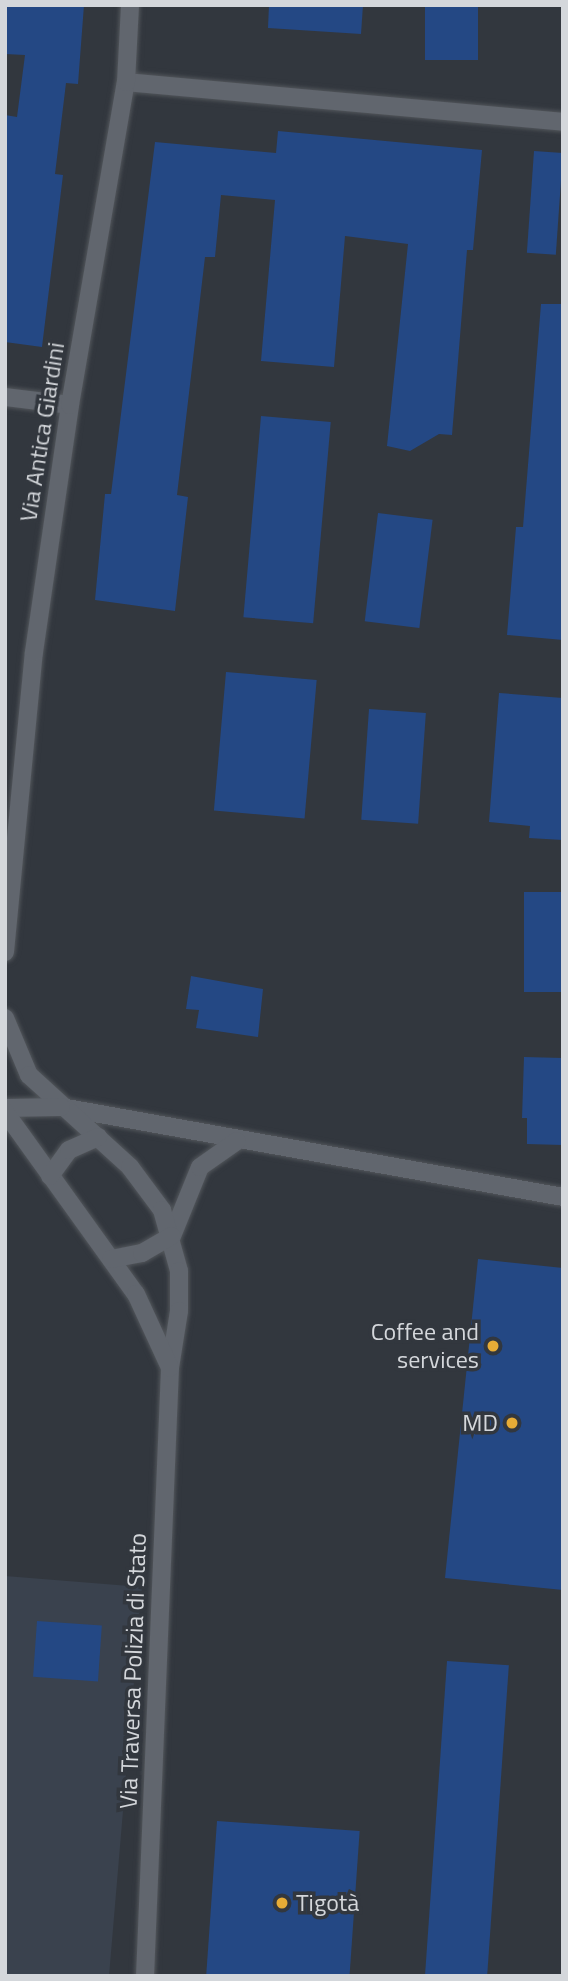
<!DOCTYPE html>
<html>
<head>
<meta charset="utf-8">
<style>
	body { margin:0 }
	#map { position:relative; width:568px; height:1981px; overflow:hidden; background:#32373e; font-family:"Titillium Web",sans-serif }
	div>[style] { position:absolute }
	.built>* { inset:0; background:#3a424e }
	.building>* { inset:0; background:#244884; transform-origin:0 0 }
	.roads { filter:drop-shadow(0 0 2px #52565b) drop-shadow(0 0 2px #52565b) }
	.minor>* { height:18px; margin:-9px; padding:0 9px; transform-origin:9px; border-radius:9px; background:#61666e }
	.tertiary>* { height:18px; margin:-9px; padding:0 9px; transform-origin:9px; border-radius:9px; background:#61666e }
	.dots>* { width:19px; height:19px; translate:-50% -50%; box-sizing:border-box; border:4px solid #32373e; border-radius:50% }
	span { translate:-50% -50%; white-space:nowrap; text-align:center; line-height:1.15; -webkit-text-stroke:7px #32373e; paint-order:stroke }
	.street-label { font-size:24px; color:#d4d7db }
	.poi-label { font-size:24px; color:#d4d7db }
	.right { translate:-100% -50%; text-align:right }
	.left { translate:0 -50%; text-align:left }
	.frame { position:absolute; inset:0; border:7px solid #d4d7db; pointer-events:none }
</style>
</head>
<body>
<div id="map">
	<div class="built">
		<i style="clip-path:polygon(5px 1576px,142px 1587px,109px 1976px,5px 1976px)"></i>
	</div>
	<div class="building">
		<i style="clip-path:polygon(5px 5px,84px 5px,78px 84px,66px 83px,55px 174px,63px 175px,42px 347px,5px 342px,5px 115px,17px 117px,25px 55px,5px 54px)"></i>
		<i style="clip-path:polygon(269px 5px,363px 5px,361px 34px,268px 28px)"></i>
		<i style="left:425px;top:5px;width:53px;height:55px"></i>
		<i style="clip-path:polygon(278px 131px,482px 150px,473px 250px,467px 250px,452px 435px,439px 434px,410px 451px,387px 446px,408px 244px,345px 236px,334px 367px,261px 361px,275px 200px,221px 195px,215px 257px,205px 257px,177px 495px,188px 497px,175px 611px,95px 600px,105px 494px,111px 494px,155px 142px,276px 153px)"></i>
		<i style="left:534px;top:151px;width:29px;height:102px;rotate:4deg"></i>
		<i style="clip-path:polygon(541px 304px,563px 304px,563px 640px,507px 635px,516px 527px,523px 527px)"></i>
		<i style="left:261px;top:416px;width:70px;height:202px;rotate:5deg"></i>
		<i style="left:378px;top:513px;width:55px;height:109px;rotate:7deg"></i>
		<i style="left:226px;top:672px;width:91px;height:139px;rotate:5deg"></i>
		<i style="clip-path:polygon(499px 693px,563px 698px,563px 840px,529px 838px,530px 826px,489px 822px)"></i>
		<i style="left:369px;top:709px;width:57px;height:111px;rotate:4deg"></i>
		<i style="left:563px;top:892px;width:100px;height:39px;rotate:90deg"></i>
		<i style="clip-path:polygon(191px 976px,263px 989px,258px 1037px,196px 1028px,199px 1010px,186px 1009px)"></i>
		<i style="clip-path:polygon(524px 1057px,563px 1058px,563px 1145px,527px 1144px,527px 1118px,522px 1118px)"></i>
		<i style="clip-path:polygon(478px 1259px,563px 1268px,563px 1590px,445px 1578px)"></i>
		<i style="left:37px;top:1621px;width:65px;height:56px;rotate:4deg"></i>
		<i style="left:447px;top:1661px;width:62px;height:315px;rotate:4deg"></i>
		<i style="left:217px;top:1821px;width:143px;height:155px;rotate:4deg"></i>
	</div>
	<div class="roads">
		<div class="minor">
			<i style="left:126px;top:82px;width:439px;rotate:5.2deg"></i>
			<i style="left:5px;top:397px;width:65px;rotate:7deg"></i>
			<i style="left:61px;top:1107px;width:510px;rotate:10.16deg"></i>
			<i style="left:172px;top:1236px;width:74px;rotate:-67.9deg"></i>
			<i style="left:200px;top:1167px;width:45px;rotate:-35.1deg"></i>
		</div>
		<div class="tertiary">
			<i style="left:5px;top:952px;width:301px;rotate:-84.5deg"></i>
			<i style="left:34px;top:652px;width:250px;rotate:-81.7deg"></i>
			<i style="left:70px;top:405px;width:328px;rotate:-80.2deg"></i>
			<i style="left:126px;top:82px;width:77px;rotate:-87deg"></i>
			<i style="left:5px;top:1018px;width:62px;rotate:67.2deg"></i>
			<i style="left:29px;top:1075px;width:137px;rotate:42.3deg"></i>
			<i style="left:130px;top:1167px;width:54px;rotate:53.3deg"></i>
			<i style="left:162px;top:1210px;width:63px;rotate:74.4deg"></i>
			<i style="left:179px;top:1271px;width:40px;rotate:90deg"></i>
			<i style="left:179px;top:1311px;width:58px;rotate:99deg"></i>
			<i style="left:170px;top:1368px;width:609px;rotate:92.35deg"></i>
			<i style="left:5px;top:1108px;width:56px;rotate:-1deg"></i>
			<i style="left:5px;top:1112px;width:224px;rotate:54.3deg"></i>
			<i style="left:136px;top:1294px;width:81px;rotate:65.3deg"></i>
			<i style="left:50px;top:1176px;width:32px;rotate:-54deg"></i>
			<i style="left:69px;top:1150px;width:32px;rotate:-24deg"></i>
			<i style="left:111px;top:1259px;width:32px;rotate:-11deg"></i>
			<i style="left:142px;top:1253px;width:34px;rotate:-30deg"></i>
		</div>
	</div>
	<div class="dots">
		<i style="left:493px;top:1346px;background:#e7ac36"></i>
		<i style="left:512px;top:1423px;background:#e7ac36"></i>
		<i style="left:282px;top:1903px;background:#e7ac36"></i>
	</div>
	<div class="street-label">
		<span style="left:42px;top:432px;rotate:-81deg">Via Antica Giardini</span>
		<span style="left:133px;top:1671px;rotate:-88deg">Via Traversa Polizia di Stato</span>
	</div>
	<div class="poi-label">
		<span class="right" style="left:479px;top:1346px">Coffee and<br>services</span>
		<span class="right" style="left:498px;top:1423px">MD</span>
		<span class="left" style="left:296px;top:1903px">Tigotà</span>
	</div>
	<div class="frame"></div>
</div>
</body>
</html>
